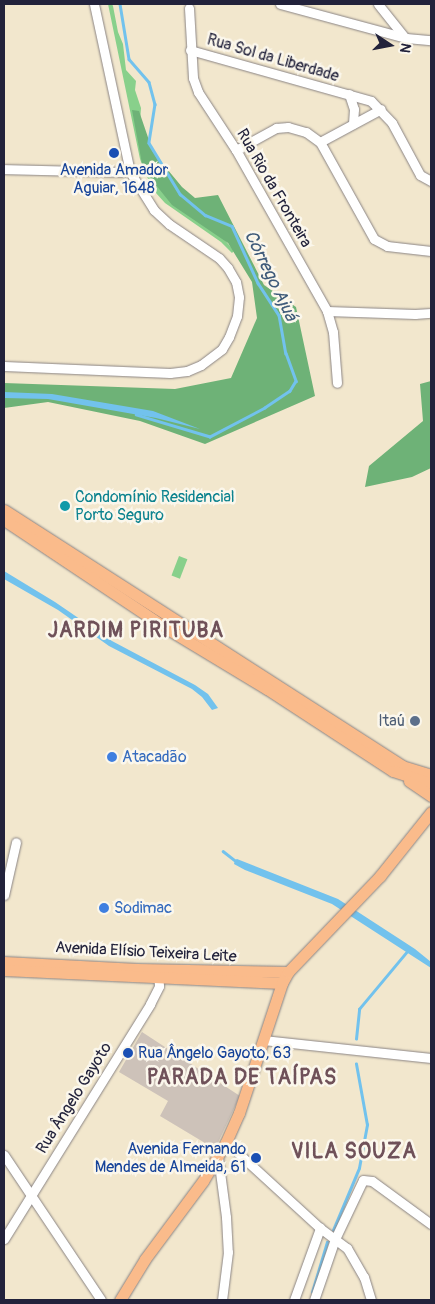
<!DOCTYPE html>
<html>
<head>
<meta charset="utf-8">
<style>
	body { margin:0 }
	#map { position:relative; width:435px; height:1304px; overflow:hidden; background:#f2e7cd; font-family:Pangolin,sans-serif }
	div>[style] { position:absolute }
	.industrial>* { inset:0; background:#cdc2b9 }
	.green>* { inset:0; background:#88d08b; transform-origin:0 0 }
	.forest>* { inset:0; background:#6eb277 }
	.water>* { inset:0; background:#72c2ed }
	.stream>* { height:2.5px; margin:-1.25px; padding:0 1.25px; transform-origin:1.25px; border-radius:1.25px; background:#72c2ed }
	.roads { filter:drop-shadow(0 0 1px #8a8484) drop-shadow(0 0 1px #8a8484) }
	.minor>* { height:9px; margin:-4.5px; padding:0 4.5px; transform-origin:4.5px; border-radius:4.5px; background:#fff }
	.major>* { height:11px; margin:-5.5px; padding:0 5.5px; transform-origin:5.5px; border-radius:5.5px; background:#fabb8b }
	.dots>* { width:14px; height:14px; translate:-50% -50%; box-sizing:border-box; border:2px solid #fbf7ec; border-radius:50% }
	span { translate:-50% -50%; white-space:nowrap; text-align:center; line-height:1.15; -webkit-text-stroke:5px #fbf7ec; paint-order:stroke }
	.street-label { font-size:16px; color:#22223b }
	.transit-label { font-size:16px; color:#164399 }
	.left { translate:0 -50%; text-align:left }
	.right { translate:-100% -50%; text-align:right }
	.culture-label { font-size:16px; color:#0d838f }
	.service-label { font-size:16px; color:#4e5e75 }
	.shop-label { font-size:16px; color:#366cbe }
	.water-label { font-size:18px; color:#3e5a79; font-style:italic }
	.district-label { font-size:21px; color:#6f5159; font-weight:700; letter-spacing:1px }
	.frame { position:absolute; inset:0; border:5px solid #22223b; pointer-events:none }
	.north { position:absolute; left:365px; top:20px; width:50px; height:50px; -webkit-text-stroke:4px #fbf7ec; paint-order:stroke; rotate:101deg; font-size:14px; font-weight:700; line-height:20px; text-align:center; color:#22223b }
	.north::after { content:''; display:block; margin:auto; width:18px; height:22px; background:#22223b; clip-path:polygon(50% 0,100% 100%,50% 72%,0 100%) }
</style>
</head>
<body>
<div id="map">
	<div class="industrial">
		<i style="clip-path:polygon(142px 1032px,240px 1096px,215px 1149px,160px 1116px,168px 1101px,119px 1072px)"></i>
	</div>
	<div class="green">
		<i style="clip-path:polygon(108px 4px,112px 4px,113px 6px,118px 32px,123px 44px,126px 70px,136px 81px,135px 90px,141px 108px,139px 136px,234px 251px,232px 253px,221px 242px,165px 203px,156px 193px,146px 175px,140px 159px)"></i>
		<i style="left:179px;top:556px;width:9px;height:21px;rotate:21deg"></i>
	</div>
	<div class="forest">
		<i style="clip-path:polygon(132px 110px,139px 111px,153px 152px,182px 187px,195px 198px,218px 195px,264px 285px,296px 307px,315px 396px,205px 444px,140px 421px,48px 402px,4px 408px,4px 383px,175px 389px,231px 378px,257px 318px,252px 282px,228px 243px,172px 205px,143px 169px)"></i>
		<i style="clip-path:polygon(431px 381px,431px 468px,412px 477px,365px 487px,369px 466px,423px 421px,420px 384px)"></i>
	</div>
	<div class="water">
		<i style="clip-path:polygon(4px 392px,52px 394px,153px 411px,200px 429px,156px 418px,48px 399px,4px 398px)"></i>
		<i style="clip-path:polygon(4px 571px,55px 602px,112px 641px,195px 685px,208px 694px,218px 708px,212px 710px,202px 697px,192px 689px,109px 646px,58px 610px,4px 579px)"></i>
		<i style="clip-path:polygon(237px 859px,338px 899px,415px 949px,431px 962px,431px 968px,332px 904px,245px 870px,234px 864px,235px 860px)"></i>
	</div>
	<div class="stream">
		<i style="left:120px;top:4px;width:56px;rotate:80.7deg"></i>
		<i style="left:129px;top:59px;width:30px;rotate:49deg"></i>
		<i style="left:149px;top:82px;width:23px;rotate:75deg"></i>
		<i style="left:155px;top:104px;width:39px;rotate:99deg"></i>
		<i style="left:149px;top:143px;width:60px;rotate:58.7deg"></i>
		<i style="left:180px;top:194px;width:33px;rotate:40deg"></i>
		<i style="left:205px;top:215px;width:29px;rotate:22deg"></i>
		<i style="left:232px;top:226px;width:63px;rotate:65.5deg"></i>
		<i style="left:258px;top:283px;width:38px;rotate:57deg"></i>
		<i style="left:279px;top:315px;width:39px;rotate:80deg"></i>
		<i style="left:286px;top:353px;width:30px;rotate:70deg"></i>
		<i style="left:296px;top:381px;width:12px;rotate:121deg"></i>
		<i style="left:290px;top:391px;width:30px;rotate:146deg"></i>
		<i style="left:265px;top:408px;width:62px;rotate:152.2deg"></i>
		<i style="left:210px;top:437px;width:77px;rotate:-163.4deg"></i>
		<i style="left:223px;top:851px;width:18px;rotate:38deg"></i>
		<i style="left:356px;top:1039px;width:30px;rotate:-84deg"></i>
		<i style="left:359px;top:1009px;width:78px;rotate:-50.2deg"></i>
		<i style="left:333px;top:1230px;width:67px;rotate:-67.2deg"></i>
		<i style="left:359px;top:1168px;width:44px;rotate:-79.5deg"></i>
		<i style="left:367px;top:1125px;width:62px;rotate:-100.2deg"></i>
		<i style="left:312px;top:1292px;width:52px;rotate:-73.3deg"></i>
	</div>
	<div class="roads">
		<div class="minor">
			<i style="left:280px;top:4px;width:131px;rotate:15.1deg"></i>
			<i style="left:406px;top:38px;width:25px;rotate:5deg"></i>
			<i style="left:378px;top:4px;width:43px;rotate:51.5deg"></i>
			<i style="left:189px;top:8px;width:70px;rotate:86.7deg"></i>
			<i style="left:193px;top:78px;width:15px;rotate:70deg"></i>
			<i style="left:198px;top:92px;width:69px;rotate:56.8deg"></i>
			<i style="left:236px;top:150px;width:185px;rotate:60.5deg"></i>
			<i style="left:327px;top:311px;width:22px;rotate:74deg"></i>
			<i style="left:333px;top:332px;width:51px;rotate:85.5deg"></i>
			<i style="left:190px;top:50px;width:188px;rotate:15.7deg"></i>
			<i style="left:371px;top:101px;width:30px;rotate:46deg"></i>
			<i style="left:392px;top:123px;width:59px;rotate:61.7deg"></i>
			<i style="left:420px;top:175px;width:13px;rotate:29deg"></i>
			<i style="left:349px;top:94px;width:16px;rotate:72deg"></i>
			<i style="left:354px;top:109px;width:15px;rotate:94deg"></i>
			<i style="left:320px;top:142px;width:69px;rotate:-28.4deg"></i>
			<i style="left:236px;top:150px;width:46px;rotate:-28.8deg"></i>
			<i style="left:276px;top:128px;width:12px;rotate:-5deg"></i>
			<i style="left:288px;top:127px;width:19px;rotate:16deg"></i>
			<i style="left:306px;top:132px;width:17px;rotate:36deg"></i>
			<i style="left:320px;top:142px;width:111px;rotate:60.9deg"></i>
			<i style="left:374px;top:239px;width:15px;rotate:28deg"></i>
			<i style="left:387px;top:246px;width:44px;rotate:6.5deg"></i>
			<i style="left:4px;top:169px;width:126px;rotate:1.4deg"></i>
			<i style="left:327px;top:311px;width:88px;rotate:2deg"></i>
			<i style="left:415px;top:314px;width:16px;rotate:-4deg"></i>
			<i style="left:4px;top:366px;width:166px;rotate:2.4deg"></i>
			<i style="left:170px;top:373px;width:17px;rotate:-7deg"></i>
			<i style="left:187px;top:371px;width:15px;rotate:-23deg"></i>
			<i style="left:201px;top:365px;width:26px;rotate:-37deg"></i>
			<i style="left:222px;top:349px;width:14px;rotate:-60deg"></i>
			<i style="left:229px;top:337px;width:22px;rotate:-69deg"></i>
			<i style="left:237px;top:316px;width:19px;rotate:-84deg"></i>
			<i style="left:239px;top:297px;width:15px;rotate:-101deg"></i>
			<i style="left:236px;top:282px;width:16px;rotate:-120deg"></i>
			<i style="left:228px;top:268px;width:13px;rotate:-132deg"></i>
			<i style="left:219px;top:258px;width:60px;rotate:-145.8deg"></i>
			<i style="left:169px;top:224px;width:21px;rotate:-137deg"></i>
			<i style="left:154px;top:210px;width:45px;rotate:-122.3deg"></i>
			<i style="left:130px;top:172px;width:172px;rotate:-102.1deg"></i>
			<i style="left:4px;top:895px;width:54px;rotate:-77.2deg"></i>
			<i style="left:263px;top:1040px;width:169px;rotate:6.1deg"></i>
			<i style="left:226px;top:1142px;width:127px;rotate:42.5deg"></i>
			<i style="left:320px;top:1228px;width:34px;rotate:37deg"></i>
			<i style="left:347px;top:1248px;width:34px;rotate:60deg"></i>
			<i style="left:364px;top:1277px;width:24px;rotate:73deg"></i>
			<i style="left:4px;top:1155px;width:174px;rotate:56.2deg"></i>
			<i style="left:218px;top:1157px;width:61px;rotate:82.4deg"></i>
			<i style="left:226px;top:1217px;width:35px;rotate:87deg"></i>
			<i style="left:228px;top:1252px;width:48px;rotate:97.1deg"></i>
			<i style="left:4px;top:1239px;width:277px;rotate:-58.1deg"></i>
			<i style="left:150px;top:1004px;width:20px;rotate:-63deg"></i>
			<i style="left:159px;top:986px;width:13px;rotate:-94deg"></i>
			<i style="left:294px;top:1300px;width:77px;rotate:-70.1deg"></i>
			<i style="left:314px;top:1300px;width:65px;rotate:-71deg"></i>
			<i style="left:335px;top:1239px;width:65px;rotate:-64.6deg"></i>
			<i style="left:363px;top:1180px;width:9px;rotate:6deg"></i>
			<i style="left:372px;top:1181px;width:73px;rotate:36.1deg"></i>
		</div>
		<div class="major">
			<i style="left:4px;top:510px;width:473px;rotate:32.7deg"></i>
			<i style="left:402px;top:766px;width:30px;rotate:17deg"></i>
			<i style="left:4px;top:520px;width:195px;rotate:33.7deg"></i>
			<i style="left:166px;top:628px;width:118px;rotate:31.1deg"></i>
			<i style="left:267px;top:689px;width:150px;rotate:33.1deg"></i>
			<i style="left:393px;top:771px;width:40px;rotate:18deg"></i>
			<i style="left:409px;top:781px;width:27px;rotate:34deg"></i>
			<i style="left:4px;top:962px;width:133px;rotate:3deg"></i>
			<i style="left:137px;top:969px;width:151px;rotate:1.1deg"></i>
			<i style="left:4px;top:970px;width:278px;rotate:2.7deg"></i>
			<i style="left:120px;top:1300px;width:48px;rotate:-58.6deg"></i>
			<i style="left:145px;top:1259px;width:97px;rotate:-53.4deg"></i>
			<i style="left:203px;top:1181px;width:45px;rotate:-59.5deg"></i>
			<i style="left:226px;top:1142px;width:32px;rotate:-66deg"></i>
			<i style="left:239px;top:1113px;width:137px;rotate:-71.7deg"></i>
			<i style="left:282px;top:983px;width:13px;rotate:-61deg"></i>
			<i style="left:288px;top:972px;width:133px;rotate:-46.2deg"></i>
			<i style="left:380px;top:876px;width:82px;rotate:-51.4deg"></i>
		</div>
	</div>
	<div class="dots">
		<i style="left:114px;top:153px;background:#1a4fb4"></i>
		<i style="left:65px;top:506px;background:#0f9aa8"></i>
		<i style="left:415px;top:721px;background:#5c6f8a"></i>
		<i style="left:112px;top:757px;background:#3f7fe0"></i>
		<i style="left:104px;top:908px;background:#3f7fe0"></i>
		<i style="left:128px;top:1053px;background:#1a4fb4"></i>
		<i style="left:256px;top:1158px;background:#1a4fb4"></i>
	</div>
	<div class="street-label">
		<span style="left:273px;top:58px;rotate:16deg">Rua Sol da Liberdade</span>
		<span style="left:274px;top:188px;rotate:60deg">Rua Rio da Fronteira</span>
		<span style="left:146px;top:952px;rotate:3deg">Avenida Elísio Teixeira Leite</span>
		<span style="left:74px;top:1098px;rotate:-58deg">Rua Ângelo Gayoto</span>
	</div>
	<div class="transit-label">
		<span style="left:114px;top:179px">Avenida Amador<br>Aguiar, 1648</span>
		<span class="left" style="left:138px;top:1053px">Rua Ângelo Gayoto, 63</span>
		<span class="right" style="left:246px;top:1158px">Avenida Fernando<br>Mendes de Almeida, 61</span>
	</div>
	<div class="culture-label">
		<span class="left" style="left:75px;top:506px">Condomínio Residencial<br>Porto Seguro</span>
	</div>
	<div class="service-label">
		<span class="right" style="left:405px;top:721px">Itaú</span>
	</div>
	<div class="shop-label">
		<span class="left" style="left:122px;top:757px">Atacadão</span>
		<span class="left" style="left:114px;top:908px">Sodimac</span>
	</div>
	<div class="water-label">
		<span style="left:270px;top:276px;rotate:64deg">Córrego Ajuá</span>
	</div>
	<div class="district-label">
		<span style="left:136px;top:631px">JARDIM PIRITUBA</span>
		<span style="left:242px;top:1078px">PARADA DE TAÍPAS</span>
		<span style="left:354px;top:1152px">VILA SOUZA</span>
	</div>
	<div class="frame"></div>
	<div class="north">N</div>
</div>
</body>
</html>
